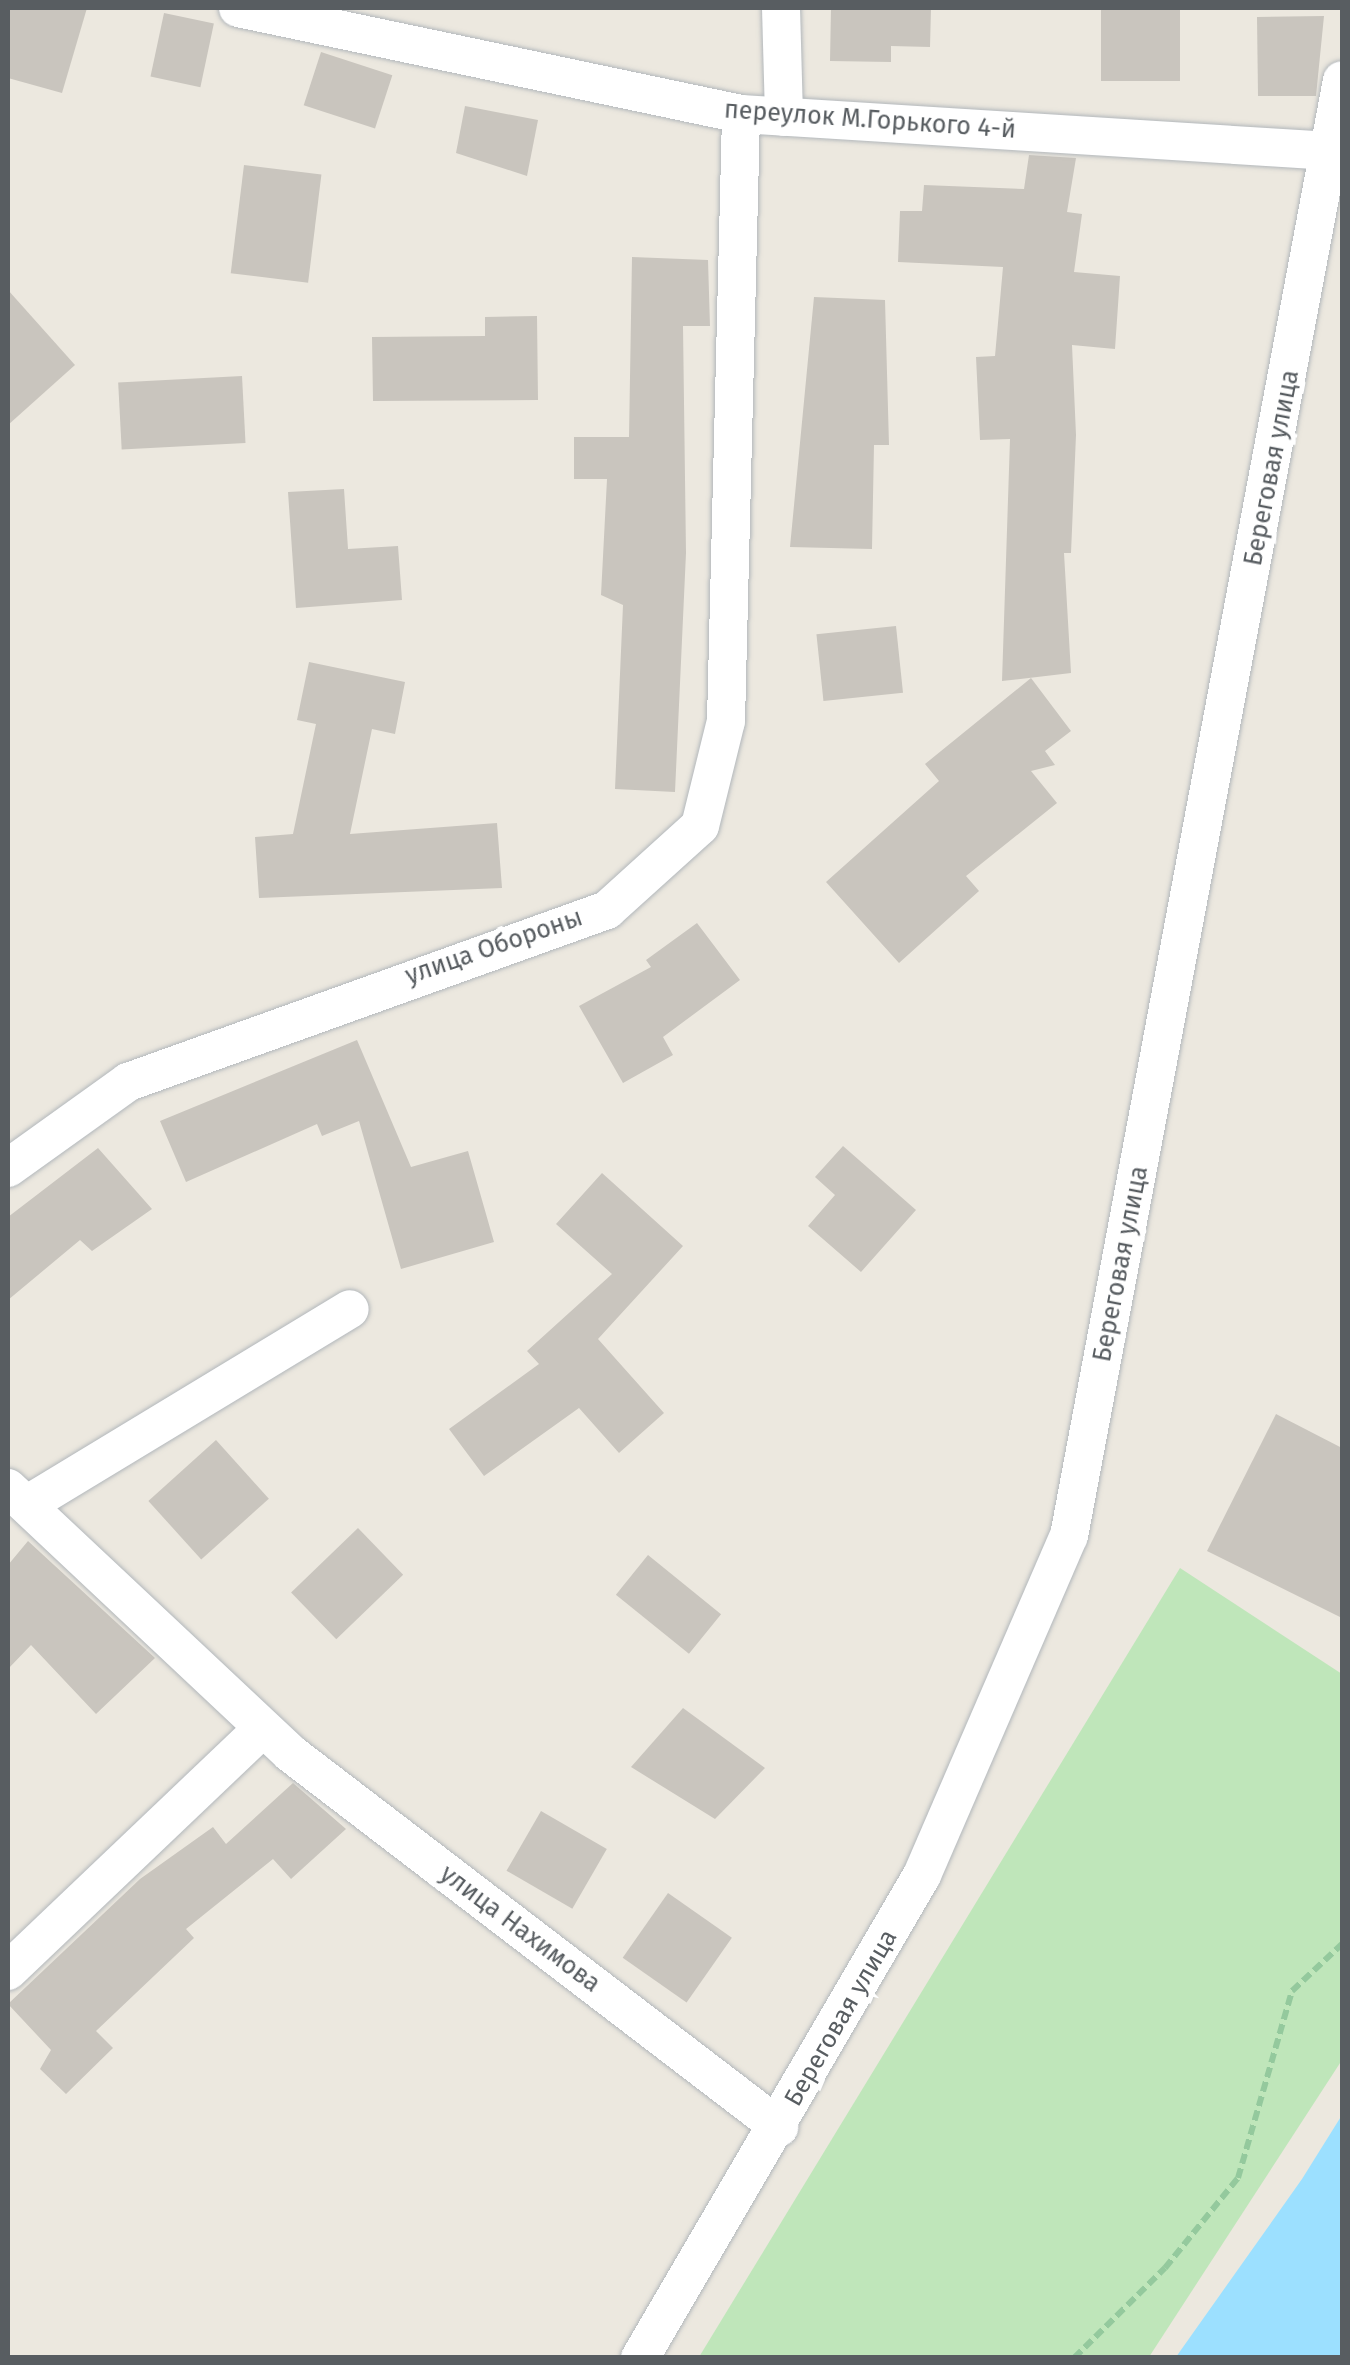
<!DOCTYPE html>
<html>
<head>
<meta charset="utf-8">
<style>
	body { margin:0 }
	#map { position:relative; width:1350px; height:2365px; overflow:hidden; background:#ece8df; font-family:"Fira Sans",sans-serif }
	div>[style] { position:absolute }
	.green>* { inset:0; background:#bfe6ba }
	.water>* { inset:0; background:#9ce0ff }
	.building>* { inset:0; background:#c9c5be; transform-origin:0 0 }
	.path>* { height:6px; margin-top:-3px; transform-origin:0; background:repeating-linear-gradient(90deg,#94c99d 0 10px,transparent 0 15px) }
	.roads { filter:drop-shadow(0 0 2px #b2b7bb) drop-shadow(0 0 2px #b2b7bb) }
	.minor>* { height:38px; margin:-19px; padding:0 19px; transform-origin:19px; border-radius:19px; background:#fff }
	span { translate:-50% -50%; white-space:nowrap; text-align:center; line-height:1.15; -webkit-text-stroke:10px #fff; paint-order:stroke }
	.street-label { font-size:25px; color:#585d61 }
	.frame { position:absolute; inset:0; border:10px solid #585d61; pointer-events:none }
</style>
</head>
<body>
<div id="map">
	<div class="green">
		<i style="clip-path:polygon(1180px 1568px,1342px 1674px,1342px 2060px,1149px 2357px,699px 2357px)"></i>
	</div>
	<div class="water">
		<i style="clip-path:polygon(1342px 2115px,1342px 2357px,1176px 2357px,1302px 2179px)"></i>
	</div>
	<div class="building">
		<i style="clip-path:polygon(8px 8px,87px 8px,62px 93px,8px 78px)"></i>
		<i style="clip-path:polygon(831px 8px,931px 8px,930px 47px,891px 46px,891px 62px,830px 61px)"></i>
		<i style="left:1101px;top:8px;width:79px;height:73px"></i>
		<i style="left:164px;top:13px;width:51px;height:65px;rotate:12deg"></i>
		<i style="clip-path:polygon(1324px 16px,1316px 96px,1258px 96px,1257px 17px)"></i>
		<i style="left:321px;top:52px;width:75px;height:56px;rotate:18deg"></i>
		<i style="clip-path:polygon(465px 106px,538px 120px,527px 176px,456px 153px)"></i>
		<i style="clip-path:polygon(1029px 155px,1076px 158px,1067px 212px,1082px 214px,1074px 272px,1120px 276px,1115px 349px,1072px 345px,1076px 435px,1071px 553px,1064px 553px,1071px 673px,1002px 681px,1010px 439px,980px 440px,976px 357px,995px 356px,1003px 267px,898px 262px,900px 211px,922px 211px,924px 185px,1024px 189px)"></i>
		<i style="left:244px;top:165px;width:78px;height:109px;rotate:7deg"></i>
		<i style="clip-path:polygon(632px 257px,708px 260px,710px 326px,683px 326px,686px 553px,675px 792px,615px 789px,623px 605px,601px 595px,607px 479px,574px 479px,574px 437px,629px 437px)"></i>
		<i style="clip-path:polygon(8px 290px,75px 365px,8px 425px)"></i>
		<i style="clip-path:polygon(814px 297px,885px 300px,889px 445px,874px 445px,872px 549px,790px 547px)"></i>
		<i style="clip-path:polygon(537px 316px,538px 400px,373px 401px,372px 337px,485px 336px,485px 317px)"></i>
		<i style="left:242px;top:376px;width:67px;height:124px;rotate:87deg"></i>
		<i style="clip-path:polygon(344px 489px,348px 549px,398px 546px,402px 600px,296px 608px,288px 492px)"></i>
		<i style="left:896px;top:626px;width:67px;height:80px;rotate:84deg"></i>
		<i style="clip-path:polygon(309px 662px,405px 682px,395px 734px,372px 729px,350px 834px,497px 823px,502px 888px,259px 898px,255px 837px,293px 834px,316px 724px,297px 720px)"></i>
		<i style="clip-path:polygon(1031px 678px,1071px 731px,1045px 751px,1055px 765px,1031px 771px,1057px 803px,966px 876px,979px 891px,899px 963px,826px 882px,939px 781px,925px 764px)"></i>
		<i style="clip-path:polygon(697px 923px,740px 980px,663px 1037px,673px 1055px,623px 1083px,579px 1006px,651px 967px,646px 960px)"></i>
		<i style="clip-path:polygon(357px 1040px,411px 1167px,468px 1151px,494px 1242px,401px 1269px,359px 1121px,322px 1136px,317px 1124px,186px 1182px,160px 1121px)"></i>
		<i style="clip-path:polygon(843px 1146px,916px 1210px,861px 1272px,808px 1226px,835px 1195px,815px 1177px)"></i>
		<i style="clip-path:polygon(98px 1148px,152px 1209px,92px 1251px,80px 1240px,8px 1300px,8px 1217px)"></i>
		<i style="clip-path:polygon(602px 1173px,683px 1246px,598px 1339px,664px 1413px,619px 1453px,579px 1408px,484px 1476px,449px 1429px,539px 1364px,527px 1351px,612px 1274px,556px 1224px)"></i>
		<i style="clip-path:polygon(1276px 1414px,1342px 1448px,1342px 1618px,1207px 1551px)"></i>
		<i style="left:216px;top:1440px;width:79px;height:91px;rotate:48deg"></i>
		<i style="left:358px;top:1528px;width:65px;height:93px;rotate:46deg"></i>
		<i style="clip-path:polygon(28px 1541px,155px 1658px,96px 1714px,31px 1645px,8px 1669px,8px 1565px)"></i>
		<i style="left:648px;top:1555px;width:94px;height:51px;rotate:39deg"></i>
		<i style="clip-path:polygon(683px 1708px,765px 1768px,715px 1819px,631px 1767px)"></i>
		<i style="clip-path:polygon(293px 1783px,346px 1829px,291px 1879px,273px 1859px,186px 1929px,194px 1938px,96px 2031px,113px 2048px,66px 2094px,40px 2069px,51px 2050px,8px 2004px,140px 1879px,213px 1827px,226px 1844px)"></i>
		<i style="left:541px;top:1811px;width:76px;height:69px;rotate:30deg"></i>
		<i style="left:668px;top:1893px;width:78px;height:79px;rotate:35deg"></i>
	</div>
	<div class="path">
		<i style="left:1074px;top:2358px;width:128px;rotate:-44.7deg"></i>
		<i style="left:1165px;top:2268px;width:116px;rotate:-51deg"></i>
		<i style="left:1238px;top:2178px;width:195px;rotate:-73.9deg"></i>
		<i style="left:1292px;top:1991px;width:69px;rotate:-43.2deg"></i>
	</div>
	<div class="roads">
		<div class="minor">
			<i style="left:238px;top:8px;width:514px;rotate:11.9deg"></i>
			<i style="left:741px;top:114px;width:591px;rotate:3.59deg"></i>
			<i style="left:1331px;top:151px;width:13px;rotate:-32deg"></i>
			<i style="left:781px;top:8px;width:109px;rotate:88.4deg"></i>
			<i style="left:8px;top:1168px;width:148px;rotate:-35.6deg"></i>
			<i style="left:128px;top:1082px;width:509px;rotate:-19.75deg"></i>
			<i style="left:607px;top:910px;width:125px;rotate:-42.1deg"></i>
			<i style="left:700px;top:826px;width:108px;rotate:-76.1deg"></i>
			<i style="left:726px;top:721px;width:607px;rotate:-88.58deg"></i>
			<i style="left:8px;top:1488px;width:387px;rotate:43.2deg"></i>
			<i style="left:290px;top:1753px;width:616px;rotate:37.41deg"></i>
			<i style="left:28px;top:1504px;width:376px;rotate:-31.2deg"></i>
			<i style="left:8px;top:1971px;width:351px;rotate:-43.6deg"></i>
			<i style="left:640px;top:2358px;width:559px;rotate:-59.72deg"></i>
			<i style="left:922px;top:1875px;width:369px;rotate:-66.6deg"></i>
			<i style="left:1069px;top:1536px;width:1481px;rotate:-79.38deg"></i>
		</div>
	</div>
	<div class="street-label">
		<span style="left:870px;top:120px;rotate:4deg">переулок М.Горького 4-й</span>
		<span style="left:1272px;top:468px;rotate:-79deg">Береговая улица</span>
		<span style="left:494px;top:947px;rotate:-19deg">улица Обороны</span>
		<span style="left:1121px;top:1264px;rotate:-79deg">Береговая улица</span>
		<span style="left:520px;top:1929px;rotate:37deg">улица Нахимова</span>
		<span style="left:841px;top:2018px;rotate:-60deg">Береговая улица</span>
	</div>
	<div class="frame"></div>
</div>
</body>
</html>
